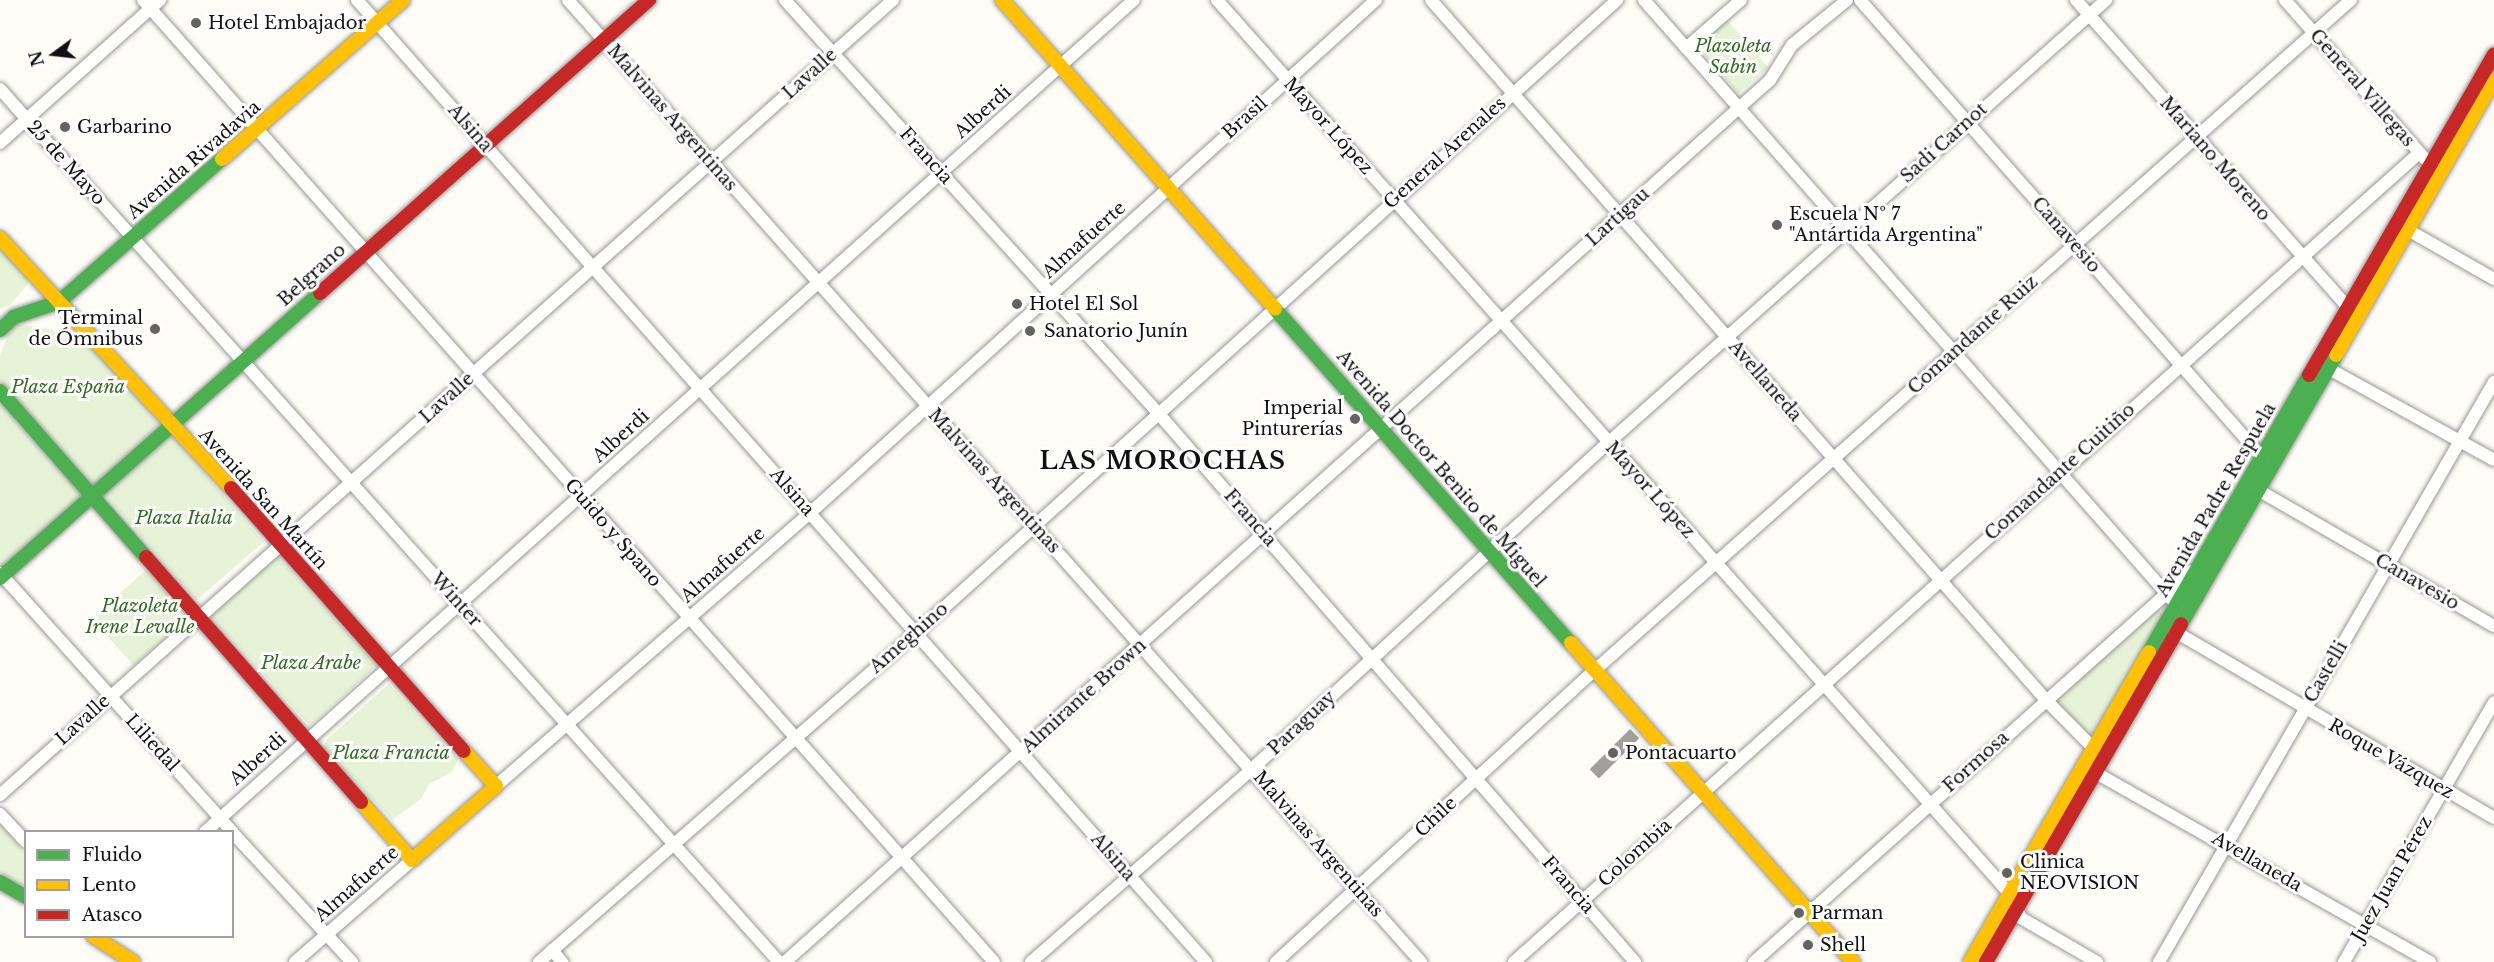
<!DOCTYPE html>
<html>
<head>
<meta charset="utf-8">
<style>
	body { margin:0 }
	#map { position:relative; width:2494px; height:962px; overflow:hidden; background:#fdfcf7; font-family:"Libre Baskerville",serif }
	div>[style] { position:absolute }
	.green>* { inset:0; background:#e7f3d7; transform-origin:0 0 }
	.building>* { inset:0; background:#a19f9c; transform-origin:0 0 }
	.roads { filter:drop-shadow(0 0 2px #979795) drop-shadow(0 0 2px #979795) }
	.street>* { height:12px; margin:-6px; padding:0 6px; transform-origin:6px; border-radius:6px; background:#fffffe }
	.fast>* { height:14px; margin:-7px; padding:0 7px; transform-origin:7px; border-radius:7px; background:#4caf50 }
	.slow>* { height:14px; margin:-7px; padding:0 7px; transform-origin:7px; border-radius:7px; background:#ffc107 }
	.jam>* { height:14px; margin:-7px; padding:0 7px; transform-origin:7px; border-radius:7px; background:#c62828 }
	.dots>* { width:16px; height:16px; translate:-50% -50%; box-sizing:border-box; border:3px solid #fff; border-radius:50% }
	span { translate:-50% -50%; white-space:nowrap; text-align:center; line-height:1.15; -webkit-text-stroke:6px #fff; paint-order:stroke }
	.poi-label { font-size:18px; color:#111 }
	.left { translate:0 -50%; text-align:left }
	.right { translate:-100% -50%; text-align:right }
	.park-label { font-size:18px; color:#2f6b1f; font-style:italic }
	.street-label { font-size:18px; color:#111 }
	.district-label { font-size:24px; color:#111; font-weight:700; letter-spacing:1.5px }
	.legend { position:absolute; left:24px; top:830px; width:210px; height:108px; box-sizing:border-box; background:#fff; border:2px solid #a0a0a0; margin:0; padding:8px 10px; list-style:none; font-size:18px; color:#111 }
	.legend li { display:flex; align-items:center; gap:12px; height:30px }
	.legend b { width:30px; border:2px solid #a0a0a0 }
	.north { position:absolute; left:24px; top:24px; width:60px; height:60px; -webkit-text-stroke:4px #fff; paint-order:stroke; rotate:255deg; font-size:16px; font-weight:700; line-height:24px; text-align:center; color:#111 }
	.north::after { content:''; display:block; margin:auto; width:21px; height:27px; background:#111; clip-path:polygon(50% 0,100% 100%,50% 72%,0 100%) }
</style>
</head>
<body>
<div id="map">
	<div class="green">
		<i style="left:1727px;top:20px;width:63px;height:40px;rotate:49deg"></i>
		<i style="clip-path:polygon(0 249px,27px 277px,28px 284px,10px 305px,0 309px)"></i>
		<i style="clip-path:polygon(18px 324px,84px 335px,159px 424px,94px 484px,0 381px,0 355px,11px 328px)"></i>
		<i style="clip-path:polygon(0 404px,81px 495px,2px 566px,0 563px)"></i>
		<i style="left:172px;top:436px;width:140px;height:89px;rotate:49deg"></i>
		<i style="left:277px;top:555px;width:149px;height:90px;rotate:48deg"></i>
		<i style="left:146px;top:570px;width:63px;height:73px;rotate:48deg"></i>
		<i style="clip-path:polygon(2157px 608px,2163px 616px,2091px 738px,2053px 702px)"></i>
		<i style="clip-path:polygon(389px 684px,458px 759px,452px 772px,429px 784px,421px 799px,392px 820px,324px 748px,326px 740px)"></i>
		<i style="clip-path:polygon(0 824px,25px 853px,25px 887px,0 872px)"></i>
	</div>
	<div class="building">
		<i style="left:1630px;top:729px;width:13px;height:57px;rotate:45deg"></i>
	</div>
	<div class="roads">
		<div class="street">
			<i style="left:143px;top:0;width:1284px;rotate:48.5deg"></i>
			<i style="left:357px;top:0;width:1283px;rotate:48.57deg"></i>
			<i style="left:568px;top:0;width:1286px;rotate:48.44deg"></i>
			<i style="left:785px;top:0;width:558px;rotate:47.91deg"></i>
			<i style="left:1159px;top:414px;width:726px;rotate:49.02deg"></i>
			<i style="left:1217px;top:0;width:1194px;rotate:48.43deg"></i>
			<i style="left:2009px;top:893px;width:28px;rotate:64deg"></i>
			<i style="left:2021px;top:918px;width:88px;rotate:30.1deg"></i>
			<i style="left:1431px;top:0;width:932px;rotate:48.7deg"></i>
			<i style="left:2046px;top:700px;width:74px;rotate:45.5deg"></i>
			<i style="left:1644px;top:0;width:813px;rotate:48.64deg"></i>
			<i style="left:1860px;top:0;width:616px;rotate:48.68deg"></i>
			<i style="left:2076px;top:0;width:418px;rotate:48.5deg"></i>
			<i style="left:2285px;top:0;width:212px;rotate:48.6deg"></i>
			<i style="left:1686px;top:48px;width:73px;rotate:-41.1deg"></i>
			<i style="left:0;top:89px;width:1170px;rotate:48.26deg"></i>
			<i style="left:0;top:143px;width:215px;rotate:-41.8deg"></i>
			<i style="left:2401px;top:226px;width:107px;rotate:29.7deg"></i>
			<i style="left:2322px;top:365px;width:196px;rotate:28.9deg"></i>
			<i style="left:2253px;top:487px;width:278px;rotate:30deg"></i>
			<i style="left:0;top:573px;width:348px;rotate:48.1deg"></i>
			<i style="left:2169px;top:628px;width:376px;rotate:30.3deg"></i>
			<i style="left:2089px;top:769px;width:392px;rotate:29.5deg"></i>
			<i style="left:496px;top:786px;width:416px;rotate:-41deg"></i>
			<i style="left:810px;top:513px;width:764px;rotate:-42.19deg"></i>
			<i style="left:0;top:795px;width:1196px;rotate:-41.68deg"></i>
			<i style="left:0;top:814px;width:38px;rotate:47deg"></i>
			<i style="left:205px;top:832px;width:1247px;rotate:-41.85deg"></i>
			<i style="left:232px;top:832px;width:177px;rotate:47.3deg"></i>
			<i style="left:552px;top:950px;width:16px;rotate:50deg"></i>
			<i style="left:295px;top:962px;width:155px;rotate:-41.1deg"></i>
			<i style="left:539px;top:962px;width:500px;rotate:-41.11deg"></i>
			<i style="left:916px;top:633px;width:945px;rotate:-42.08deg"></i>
			<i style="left:785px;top:962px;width:1322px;rotate:-41.84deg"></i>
			<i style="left:1770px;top:80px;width:41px;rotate:-57.8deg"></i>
			<i style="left:1792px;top:45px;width:71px;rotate:-39.3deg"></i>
			<i style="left:1031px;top:962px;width:295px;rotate:-41.1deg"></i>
			<i style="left:1253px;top:768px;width:481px;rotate:-42.5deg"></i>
			<i style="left:1608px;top:443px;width:667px;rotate:-41.65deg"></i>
			<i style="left:1276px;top:962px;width:432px;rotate:-42.5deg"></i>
			<i style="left:1595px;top:670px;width:1010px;rotate:-41.55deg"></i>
			<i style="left:1514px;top:962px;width:1214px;rotate:-41.79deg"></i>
			<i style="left:1754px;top:962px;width:587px;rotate:-41.76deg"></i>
			<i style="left:2159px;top:962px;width:670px;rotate:-59.99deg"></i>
			<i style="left:2344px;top:962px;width:300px;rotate:-60deg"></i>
		</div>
		<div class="fast">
			<i style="left:1275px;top:309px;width:446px;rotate:48.5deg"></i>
			<i style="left:0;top:330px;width:19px;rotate:-43deg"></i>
			<i style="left:14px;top:317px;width:47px;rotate:-18.4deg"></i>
			<i style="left:59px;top:302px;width:217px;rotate:-41.3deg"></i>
			<i style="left:0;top:391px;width:221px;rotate:48.7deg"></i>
			<i style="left:0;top:578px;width:429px;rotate:-41.7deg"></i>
			<i style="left:2181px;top:624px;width:310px;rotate:-60deg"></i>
			<i style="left:2149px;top:652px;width:320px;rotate:-60deg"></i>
			<i style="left:0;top:882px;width:30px;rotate:30deg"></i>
		</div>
		<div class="slow">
			<i style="left:1002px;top:0;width:412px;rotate:48.5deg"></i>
			<i style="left:222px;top:159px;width:241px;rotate:-41.3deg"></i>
			<i style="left:0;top:238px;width:340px;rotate:47.3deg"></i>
			<i style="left:2336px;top:355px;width:317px;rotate:-60.1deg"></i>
			<i style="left:1571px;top:643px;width:426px;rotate:48.5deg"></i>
			<i style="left:361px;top:802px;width:77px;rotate:48.7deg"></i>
			<i style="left:412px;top:860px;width:112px;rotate:-41.4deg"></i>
			<i style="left:496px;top:786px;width:47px;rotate:-132.4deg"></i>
			<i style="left:93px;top:936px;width:48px;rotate:33deg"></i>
			<i style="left:1970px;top:962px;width:358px;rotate:-60deg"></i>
		</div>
		<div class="jam">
			<i style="left:320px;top:293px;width:441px;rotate:-41.7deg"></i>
			<i style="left:2309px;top:375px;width:370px;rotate:-60deg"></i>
			<i style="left:231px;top:488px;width:351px;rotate:48.5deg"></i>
			<i style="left:146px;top:557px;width:326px;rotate:48.7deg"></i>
			<i style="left:1986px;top:962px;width:390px;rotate:-60deg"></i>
		</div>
	</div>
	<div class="dots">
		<i style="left:196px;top:23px;background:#646362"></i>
		<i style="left:65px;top:127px;background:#646362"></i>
		<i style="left:1777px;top:225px;background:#646362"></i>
		<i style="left:1017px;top:304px;background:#646362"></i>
		<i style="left:155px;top:329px;background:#646362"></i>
		<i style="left:1030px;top:331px;background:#646362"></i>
		<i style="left:1355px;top:419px;background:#646362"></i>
		<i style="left:1613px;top:753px;background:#646362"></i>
		<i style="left:2007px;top:873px;background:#646362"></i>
		<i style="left:1799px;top:913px;background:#646362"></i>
		<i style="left:1808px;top:945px;background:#646362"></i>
	</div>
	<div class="poi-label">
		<span class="left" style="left:208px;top:23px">Hotel Embajador</span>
		<span class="left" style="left:77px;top:127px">Garbarino</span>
		<span class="left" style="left:1789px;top:225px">Escuela Nº 7<br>"Antártida Argentina"</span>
		<span class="left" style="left:1029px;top:304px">Hotel El Sol</span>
		<span class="right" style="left:143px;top:329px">Terminal<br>de Ómnibus</span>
		<span class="left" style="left:1044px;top:331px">Sanatorio Junín</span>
		<span class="right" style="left:1343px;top:419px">Imperial<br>Pinturerías</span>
		<span class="left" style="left:1625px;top:753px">Pontacuarto</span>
		<span class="left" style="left:2020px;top:873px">Clinica<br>NEOVISION</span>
		<span class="left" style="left:1811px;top:913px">Parman</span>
		<span class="left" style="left:1820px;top:945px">Shell</span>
	</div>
	<div class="park-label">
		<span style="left:1733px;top:57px">Plazoleta<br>Sabin</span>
		<span style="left:68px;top:387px">Plaza España</span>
		<span style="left:184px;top:518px">Plaza Italia</span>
		<span style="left:140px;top:617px">Plazoleta<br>Irene Levalle</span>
		<span style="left:311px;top:663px">Plaza Arabe</span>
		<span style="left:391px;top:753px">Plaza Francia</span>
	</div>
	<div class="street-label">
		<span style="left:810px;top:74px;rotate:-42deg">Lavalle</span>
		<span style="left:2362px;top:88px;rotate:49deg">General Villegas</span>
		<span style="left:983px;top:112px;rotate:-42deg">Alberdi</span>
		<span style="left:672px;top:118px;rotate:49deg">Malvinas Argentinas</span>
		<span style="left:1245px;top:118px;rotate:-42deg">Brasil</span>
		<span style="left:1328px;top:126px;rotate:48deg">Mayor López</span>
		<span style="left:470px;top:128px;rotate:49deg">Alsina</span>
		<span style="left:1944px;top:143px;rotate:-42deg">Sadi Carnot</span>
		<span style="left:1445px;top:153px;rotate:-42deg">General Arenales</span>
		<span style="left:926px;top:156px;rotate:48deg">Francia</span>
		<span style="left:2215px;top:159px;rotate:49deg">Mariano Moreno</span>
		<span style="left:194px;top:160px;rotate:-41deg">Avenida Rivadavia</span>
		<span style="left:66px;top:163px;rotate:48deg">25 de Mayo</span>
		<span style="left:1618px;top:217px;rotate:-42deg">Lartigau</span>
		<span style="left:2066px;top:235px;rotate:49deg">Canavesio</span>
		<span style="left:1084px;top:240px;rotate:-42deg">Almafuerte</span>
		<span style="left:312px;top:275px;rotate:-42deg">Belgrano</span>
		<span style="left:1973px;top:335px;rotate:-42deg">Comandante Ruiz</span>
		<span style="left:1765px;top:381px;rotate:49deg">Avellaneda</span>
		<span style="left:447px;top:398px;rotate:-42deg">Lavalle</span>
		<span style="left:621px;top:436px;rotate:-42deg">Alberdi</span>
		<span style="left:1441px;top:469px;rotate:49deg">Avenida Doctor Benito de Miguel</span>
		<span style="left:2060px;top:472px;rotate:-42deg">Comandante Cuitiño</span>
		<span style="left:994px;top:481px;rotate:48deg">Malvinas Argentinas</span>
		<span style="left:1650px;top:490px;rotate:48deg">Mayor López</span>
		<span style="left:792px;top:492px;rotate:49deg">Alsina</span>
		<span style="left:263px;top:499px;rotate:48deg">Avenida San Martín</span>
		<span style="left:2216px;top:500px;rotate:-60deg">Avenida Padre Respuela</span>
		<span style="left:1250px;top:518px;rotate:49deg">Francia</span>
		<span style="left:613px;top:533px;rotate:49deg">Guido y Spano</span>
		<span style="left:723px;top:565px;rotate:-41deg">Almafuerte</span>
		<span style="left:2417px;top:582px;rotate:30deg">Canavesio</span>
		<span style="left:456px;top:600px;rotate:48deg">Winter</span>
		<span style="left:909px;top:638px;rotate:-41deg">Ameghino</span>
		<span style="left:2326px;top:672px;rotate:-60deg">Castelli</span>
		<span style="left:1084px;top:696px;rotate:-42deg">Almirante Brown</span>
		<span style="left:83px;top:720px;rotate:-42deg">Lavalle</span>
		<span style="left:1302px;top:723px;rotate:-43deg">Paraguay</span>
		<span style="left:152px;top:743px;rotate:48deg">Liliedal</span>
		<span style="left:258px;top:759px;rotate:-42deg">Alberdi</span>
		<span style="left:2391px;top:759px;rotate:30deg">Roque Vázquez</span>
		<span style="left:1976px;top:762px;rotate:-42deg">Formosa</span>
		<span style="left:1436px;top:817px;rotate:-43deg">Chile</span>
		<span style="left:1318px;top:844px;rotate:49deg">Malvinas Argentinas</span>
		<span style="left:1635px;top:853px;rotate:-42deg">Colombia</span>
		<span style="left:1113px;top:857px;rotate:49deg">Alsina</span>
		<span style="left:2257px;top:862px;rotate:30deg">Avellaneda</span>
		<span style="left:2392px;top:879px;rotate:-60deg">Juez Juan Pérez</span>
		<span style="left:357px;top:884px;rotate:-41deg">Almafuerte</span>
		<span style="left:1568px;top:885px;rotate:49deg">Francia</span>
	</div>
	<div class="district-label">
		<span style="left:1163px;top:461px">LAS MOROCHAS</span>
	</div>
	<ul class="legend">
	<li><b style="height:8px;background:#4caf50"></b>Fluido</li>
	<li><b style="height:8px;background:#ffc107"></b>Lento</li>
	<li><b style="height:8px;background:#c62828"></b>Atasco</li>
	</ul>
	<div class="north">N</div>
</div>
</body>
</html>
